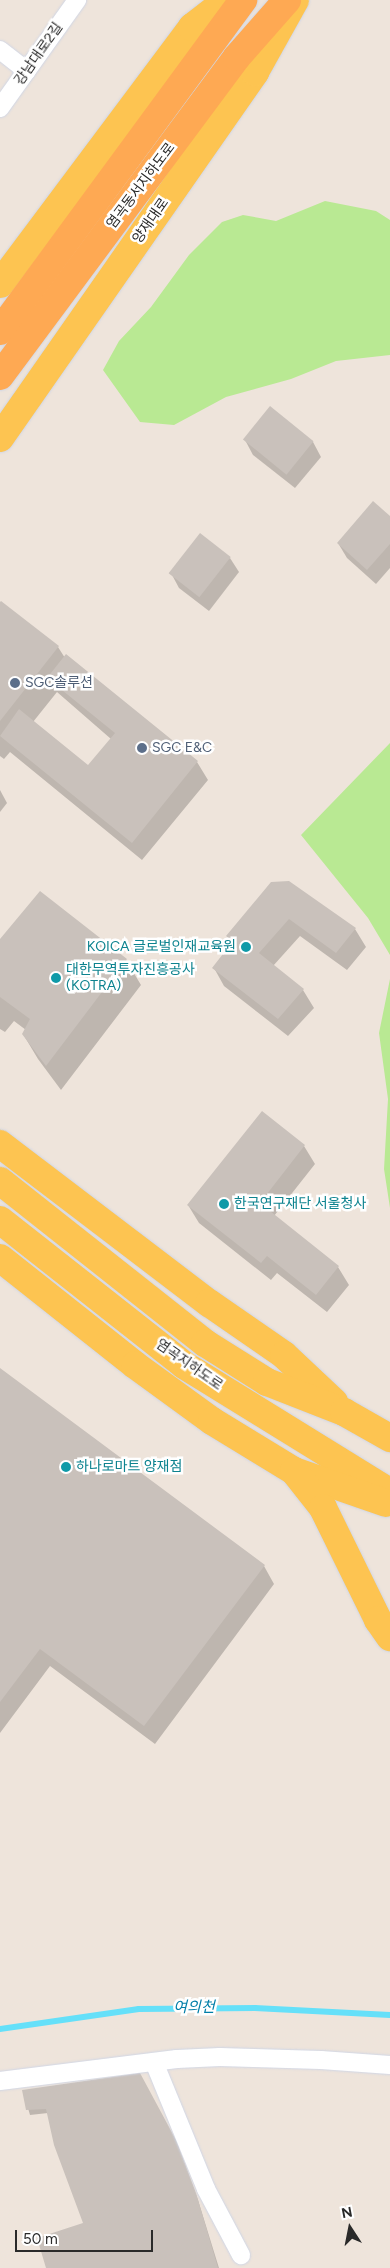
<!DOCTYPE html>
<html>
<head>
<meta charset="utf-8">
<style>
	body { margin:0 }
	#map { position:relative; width:390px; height:2268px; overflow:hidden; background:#eee4db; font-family:Figtree,"Noto Sans KR",sans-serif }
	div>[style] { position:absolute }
	.green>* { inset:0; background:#b9e993 }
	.shadow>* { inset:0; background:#0003 }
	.stream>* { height:5.5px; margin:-2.75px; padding:0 2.75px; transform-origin:2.75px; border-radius:2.75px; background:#65e0f9 }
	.building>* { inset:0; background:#c9c1bb; transform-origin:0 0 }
	.roads { filter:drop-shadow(0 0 1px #d0d6e5) drop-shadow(0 0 1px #d0d6e5) }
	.minor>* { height:18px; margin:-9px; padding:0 9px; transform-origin:9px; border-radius:9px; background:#fff }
	.primary>* { height:28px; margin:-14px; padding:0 14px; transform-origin:14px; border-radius:14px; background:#fdc451 }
	.trunk>* { height:28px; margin:-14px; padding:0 14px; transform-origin:14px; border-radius:14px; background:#fea953 }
	.dots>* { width:14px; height:14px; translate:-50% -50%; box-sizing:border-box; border:2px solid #fff; border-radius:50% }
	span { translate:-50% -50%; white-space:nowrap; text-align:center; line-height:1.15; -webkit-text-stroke:5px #fff; paint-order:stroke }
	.street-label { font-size:14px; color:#2a2a2a }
	.service-label { font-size:14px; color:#4e5e75 }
	.left { translate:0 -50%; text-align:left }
	.culture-label { font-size:14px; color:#0d838f }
	.right { translate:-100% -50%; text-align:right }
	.water-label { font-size:15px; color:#017ea8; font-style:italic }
	.north { position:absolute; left:325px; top:2203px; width:50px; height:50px; -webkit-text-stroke:4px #fff; paint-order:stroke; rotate:349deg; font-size:14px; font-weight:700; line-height:20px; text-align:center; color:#2a2a2a }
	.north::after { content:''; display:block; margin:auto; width:18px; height:22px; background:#2a2a2a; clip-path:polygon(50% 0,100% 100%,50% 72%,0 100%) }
	.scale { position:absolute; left:15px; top:2230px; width:138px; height:22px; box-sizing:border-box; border:2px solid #2a2a2a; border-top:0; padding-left:6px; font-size:15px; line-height:18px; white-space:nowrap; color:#2a2a2a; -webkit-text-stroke:4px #fff; paint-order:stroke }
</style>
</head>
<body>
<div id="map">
	<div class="green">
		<i style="clip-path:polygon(325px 201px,376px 211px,390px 220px,390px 355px,336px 361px,291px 379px,226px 397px,174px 425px,140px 422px,103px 370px,119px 341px,151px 307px,189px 255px,222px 222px,243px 215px,276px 221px)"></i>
		<i style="clip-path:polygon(390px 743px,390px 955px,368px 918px,301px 835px)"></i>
		<i style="clip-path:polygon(390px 979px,390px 1208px,384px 1169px,388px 1099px,379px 1033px)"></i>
	</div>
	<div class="shadow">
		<i style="clip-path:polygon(245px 440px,313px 442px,321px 457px,295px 488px,253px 455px)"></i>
		<i style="clip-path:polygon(390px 517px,390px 568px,376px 584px,347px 558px,338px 543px)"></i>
		<i style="clip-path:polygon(230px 558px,239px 572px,209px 611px,179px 588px,171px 573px)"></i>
		<i style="clip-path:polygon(evenodd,0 604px,58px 647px,65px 658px,67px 656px,197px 762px,208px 780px,142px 860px,10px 752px,4px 759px,0 756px,0 604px,57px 692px,111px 739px,88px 767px,33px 722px,57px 692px)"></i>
		<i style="clip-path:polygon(0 790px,7px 803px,0 812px)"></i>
		<i style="clip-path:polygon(272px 883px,355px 929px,366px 947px,347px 970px,300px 936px,273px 966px,303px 990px,314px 1008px,288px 1036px,224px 986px,214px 968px,232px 945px,227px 936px)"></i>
		<i style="clip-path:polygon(0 941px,126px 960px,141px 985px,61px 1090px,38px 1059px,23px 1034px,26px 1030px,14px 1021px,5px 1032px,0 1029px)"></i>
		<i style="clip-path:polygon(262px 1113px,304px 1146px,315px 1164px,274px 1216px,338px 1267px,349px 1285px,327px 1312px,277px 1273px,271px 1280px,199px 1223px,188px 1205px)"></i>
		<i style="clip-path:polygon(0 1370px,264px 1566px,274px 1584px,155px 1744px,50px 1666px,0 1733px)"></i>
		<i style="clip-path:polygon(23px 2091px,178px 2146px,198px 2200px,219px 2268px,47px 2268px,84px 2224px,48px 2113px,30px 2115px)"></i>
	</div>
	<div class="stream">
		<i style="left:0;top:2029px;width:140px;rotate:-8.2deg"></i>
		<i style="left:139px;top:2009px;width:116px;rotate:-0.5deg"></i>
		<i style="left:255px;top:2008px;width:135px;rotate:3deg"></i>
	</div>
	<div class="building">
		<i style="left:270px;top:406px;width:56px;height:43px;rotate:39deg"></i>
		<i style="clip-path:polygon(373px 501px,390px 516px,390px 544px,367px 570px,337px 543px)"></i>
		<i style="left:200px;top:533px;width:39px;height:51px;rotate:38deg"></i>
		<i style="clip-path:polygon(1px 601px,59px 646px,0 721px,0 602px)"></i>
		<i style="clip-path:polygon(66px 654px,198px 761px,132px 843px,0 736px,19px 709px,88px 765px,115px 733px,47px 678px)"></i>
		<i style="clip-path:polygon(289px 881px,356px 928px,336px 953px,289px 919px,259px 953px,304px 989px,278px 1019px,212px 968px,233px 941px,226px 936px,271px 882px)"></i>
		<i style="clip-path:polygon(40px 891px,127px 959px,46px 1066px,22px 1034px,30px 1019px,0 997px,0 939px)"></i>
		<i style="clip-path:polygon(262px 1111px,305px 1145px,260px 1203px,339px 1266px,316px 1295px,267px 1256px,261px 1263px,187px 1205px)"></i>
		<i style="clip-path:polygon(0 1368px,265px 1565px,144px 1726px,40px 1649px,0 1702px)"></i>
		<i style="clip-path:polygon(140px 2073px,176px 2140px,196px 2193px,218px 2268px,46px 2268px,37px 2238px,83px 2223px,54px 2145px,46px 2109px,26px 2110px,22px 2090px)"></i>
	</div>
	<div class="roads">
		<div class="minor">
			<i style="left:0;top:50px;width:34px;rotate:38deg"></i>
			<i style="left:0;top:108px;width:133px;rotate:-54.5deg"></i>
			<i style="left:154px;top:2062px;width:137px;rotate:67.7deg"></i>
			<i style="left:206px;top:2189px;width:75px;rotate:62.1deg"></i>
			<i style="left:0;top:2081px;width:178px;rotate:-7.1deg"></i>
			<i style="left:177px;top:2059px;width:43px;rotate:-2.7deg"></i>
			<i style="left:220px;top:2057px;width:101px;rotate:1.7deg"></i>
			<i style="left:321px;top:2060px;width:69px;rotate:4.1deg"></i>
		</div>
		<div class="primary">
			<i style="left:0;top:284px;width:321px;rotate:-53.2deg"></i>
			<i style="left:192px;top:27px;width:44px;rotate:-37.6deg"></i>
			<i style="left:0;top:438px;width:446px;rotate:-55.1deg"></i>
			<i style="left:255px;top:72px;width:82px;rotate:-60.9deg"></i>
			<i style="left:0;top:1144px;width:263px;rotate:37.3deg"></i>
			<i style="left:209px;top:1303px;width:91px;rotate:34.7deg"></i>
			<i style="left:284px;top:1355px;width:69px;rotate:43.2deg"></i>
			<i style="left:0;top:1181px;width:261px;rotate:38.3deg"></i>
			<i style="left:205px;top:1343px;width:73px;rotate:32.2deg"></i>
			<i style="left:267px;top:1382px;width:83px;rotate:21.3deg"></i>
			<i style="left:344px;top:1412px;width:53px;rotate:29.5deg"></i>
			<i style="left:0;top:1220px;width:234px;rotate:38.2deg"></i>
			<i style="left:184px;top:1365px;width:242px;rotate:31.7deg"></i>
			<i style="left:0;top:1258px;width:172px;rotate:38.4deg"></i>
			<i style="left:135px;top:1365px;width:95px;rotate:36deg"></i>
			<i style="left:212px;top:1421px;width:96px;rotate:31.4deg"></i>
			<i style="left:294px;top:1471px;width:97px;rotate:19.2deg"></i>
			<i style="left:294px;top:1471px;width:47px;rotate:51.9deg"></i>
			<i style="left:323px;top:1508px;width:125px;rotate:63.8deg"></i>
			<i style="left:378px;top:1620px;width:21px;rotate:55deg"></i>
		</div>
		<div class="trunk">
			<i style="left:0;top:331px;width:411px;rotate:-53.7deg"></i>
			<i style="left:0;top:376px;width:397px;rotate:-53.4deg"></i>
			<i style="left:237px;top:57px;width:76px;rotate:-48.7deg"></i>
		</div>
	</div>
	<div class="dots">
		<i style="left:15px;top:683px;background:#5c6f8a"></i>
		<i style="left:142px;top:748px;background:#5c6f8a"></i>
		<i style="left:246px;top:947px;background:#0f9aa8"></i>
		<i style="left:56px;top:978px;background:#0f9aa8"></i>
		<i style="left:224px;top:1204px;background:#0f9aa8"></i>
		<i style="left:66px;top:1467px;background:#0f9aa8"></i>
	</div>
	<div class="street-label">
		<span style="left:39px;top:54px;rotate:-55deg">강남대로2길</span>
		<span style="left:141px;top:186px;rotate:-53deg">염곡동서지하도로</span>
		<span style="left:151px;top:221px;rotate:-55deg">양재대로</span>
		<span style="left:189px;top:1365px;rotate:35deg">염곡지하도로</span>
	</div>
	<div class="service-label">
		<span class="left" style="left:25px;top:683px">SGC솔루션</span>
		<span class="left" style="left:152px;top:748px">SGC E&amp;C</span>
	</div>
	<div class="culture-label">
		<span class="right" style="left:236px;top:947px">KOICA 글로벌인재교육원</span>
		<span class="left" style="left:66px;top:978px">대한무역투자진흥공사<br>(KOTRA)</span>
		<span class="left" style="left:234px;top:1204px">한국연구재단 서울청사</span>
		<span class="left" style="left:76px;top:1467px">하나로마트 양재점</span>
	</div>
	<div class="water-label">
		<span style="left:194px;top:2008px">여의천</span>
	</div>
	<div class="north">N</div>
	<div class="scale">50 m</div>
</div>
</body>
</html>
